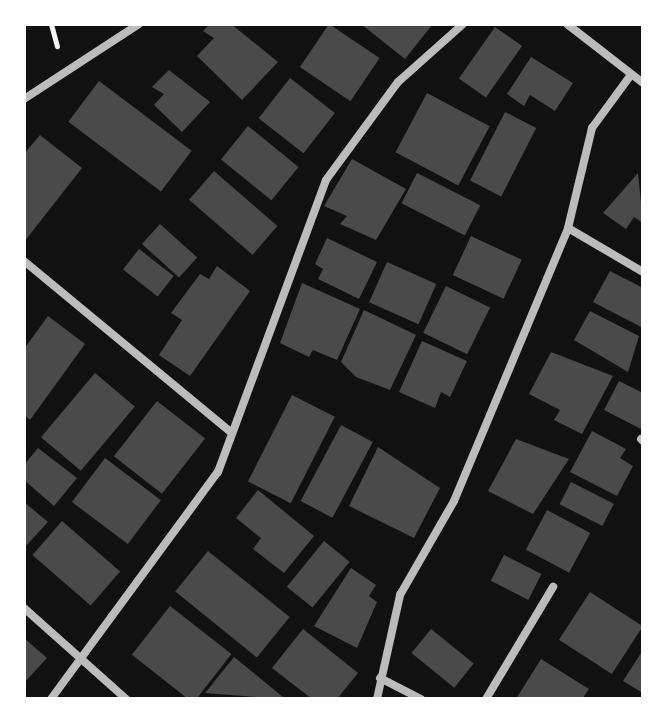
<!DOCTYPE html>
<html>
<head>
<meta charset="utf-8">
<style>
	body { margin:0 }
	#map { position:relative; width:667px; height:723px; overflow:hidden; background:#111; font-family:"DM Sans",sans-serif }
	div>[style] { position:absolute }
	.building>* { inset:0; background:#4a4a4a; transform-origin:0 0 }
	.path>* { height:5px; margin:-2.5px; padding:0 2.5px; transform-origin:2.5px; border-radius:2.5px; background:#f5f5f5 }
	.minor>* { height:8px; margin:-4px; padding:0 4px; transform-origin:4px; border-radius:4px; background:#bcbcbc }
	span { translate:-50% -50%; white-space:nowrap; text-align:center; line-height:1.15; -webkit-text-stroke:7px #fff; paint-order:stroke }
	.frame { position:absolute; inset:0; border:26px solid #fff; pointer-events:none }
</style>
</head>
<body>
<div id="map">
	<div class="building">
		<i style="clip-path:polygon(210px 24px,231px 24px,278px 62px,242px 100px,197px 56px,214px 38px,203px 31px)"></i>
		<i style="left:329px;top:24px;width:61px;height:52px;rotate:34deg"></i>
		<i style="clip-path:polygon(361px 24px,430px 24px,432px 25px,405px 59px)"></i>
		<i style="left:495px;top:27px;width:33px;height:63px;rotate:35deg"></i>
		<i style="clip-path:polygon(531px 57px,573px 83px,555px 111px,530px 95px,524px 106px,507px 94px)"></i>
		<i style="clip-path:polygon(169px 70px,210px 102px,182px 132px,154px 105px,164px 94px,152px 87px)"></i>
		<i style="left:290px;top:78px;width:57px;height:51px;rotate:38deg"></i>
		<i style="left:99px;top:81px;width:116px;height:51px;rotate:37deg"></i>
		<i style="left:427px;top:93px;width:71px;height:67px;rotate:28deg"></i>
		<i style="left:505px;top:112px;width:35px;height:77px;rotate:27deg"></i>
		<i style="left:248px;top:126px;width:65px;height:43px;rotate:39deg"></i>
		<i style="clip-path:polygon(40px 135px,82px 168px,24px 242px,24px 154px)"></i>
		<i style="clip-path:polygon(352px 159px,406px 189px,376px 240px,340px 224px,347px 216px,324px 206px)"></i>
		<i style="left:214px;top:171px;width:84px;height:38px;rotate:41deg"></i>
		<i style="left:417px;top:173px;width:71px;height:34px;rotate:27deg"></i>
		<i style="clip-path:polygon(638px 173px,643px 223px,634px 217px,626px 229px,603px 213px)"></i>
		<i style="left:160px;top:224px;width:50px;height:27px;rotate:42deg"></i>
		<i style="left:471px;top:236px;width:56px;height:43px;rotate:25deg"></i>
		<i style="clip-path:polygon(327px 238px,377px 262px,359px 299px,318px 279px,323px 269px,315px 264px)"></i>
		<i style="left:139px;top:249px;width:44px;height:26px;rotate:38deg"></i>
		<i style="left:387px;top:262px;width:54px;height:44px;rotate:24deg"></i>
		<i style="clip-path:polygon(217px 266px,250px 291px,190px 376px,159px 355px,182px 320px,171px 313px,200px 274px,209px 279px)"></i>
		<i style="clip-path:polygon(610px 271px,643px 288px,643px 328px,593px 302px)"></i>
		<i style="clip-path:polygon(302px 283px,360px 309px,337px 360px,313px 350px,309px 357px,280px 343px)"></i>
		<i style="left:446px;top:286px;width:49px;height:52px;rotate:26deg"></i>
		<i style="clip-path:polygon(364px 310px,416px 335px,390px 390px,356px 377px,341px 362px)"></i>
		<i style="clip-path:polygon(590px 311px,639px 336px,628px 372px,574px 340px)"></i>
		<i style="clip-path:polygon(48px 316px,85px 344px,30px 420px,24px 415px,24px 349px)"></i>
		<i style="clip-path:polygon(422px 341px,467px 361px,450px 397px,441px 392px,435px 408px,399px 392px)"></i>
		<i style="clip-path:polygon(551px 352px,613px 376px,582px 434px,554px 420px,560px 410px,529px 394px)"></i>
		<i style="left:95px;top:373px;width:52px;height:84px;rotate:40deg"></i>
		<i style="clip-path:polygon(619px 381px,643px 393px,643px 430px,604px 410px)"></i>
		<i style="left:292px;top:395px;width:48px;height:97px;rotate:27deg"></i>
		<i style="left:157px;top:401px;width:61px;height:70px;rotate:38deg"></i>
		<i style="left:341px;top:425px;width:36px;height:86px;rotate:28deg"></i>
		<i style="clip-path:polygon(592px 431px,626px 449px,620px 458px,633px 466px,617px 496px,570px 472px)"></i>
		<i style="clip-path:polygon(516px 439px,569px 459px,533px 514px,488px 491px)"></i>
		<i style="clip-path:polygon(378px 447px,440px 488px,414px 538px,349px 506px)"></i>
		<i style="clip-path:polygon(38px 448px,77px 478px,54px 506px,24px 480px,24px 465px)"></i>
		<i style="left:105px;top:458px;width:70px;height:55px;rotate:37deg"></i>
		<i style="left:571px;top:482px;width:48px;height:25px;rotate:27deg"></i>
		<i style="clip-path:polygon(258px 490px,314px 536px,284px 573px,253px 549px,261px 538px,236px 518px)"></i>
		<i style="clip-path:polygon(24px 502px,48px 522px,24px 548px)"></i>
		<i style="left:547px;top:510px;width:49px;height:45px;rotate:28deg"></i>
		<i style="left:62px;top:521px;width:77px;height:45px;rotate:41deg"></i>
		<i style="left:324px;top:541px;width:33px;height:59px;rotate:39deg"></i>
		<i style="left:208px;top:551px;width:105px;height:52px;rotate:39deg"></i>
		<i style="left:504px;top:555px;width:42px;height:29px;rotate:27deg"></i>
		<i style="clip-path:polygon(351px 568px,376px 585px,369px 596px,377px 602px,357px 648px,314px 626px)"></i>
		<i style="left:590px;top:592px;width:63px;height:57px;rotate:33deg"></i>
		<i style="left:170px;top:606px;width:78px;height:62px;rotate:38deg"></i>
		<i style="clip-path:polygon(303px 629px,358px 673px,337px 699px,312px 699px,272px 668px)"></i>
		<i style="left:431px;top:629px;width:55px;height:31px;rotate:39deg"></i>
		<i style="clip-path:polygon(24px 638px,47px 658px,24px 683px)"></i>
		<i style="clip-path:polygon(643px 650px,643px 693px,623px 681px)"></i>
		<i style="clip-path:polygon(234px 657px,283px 697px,281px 699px,205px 693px)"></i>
		<i style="clip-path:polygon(541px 659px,589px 689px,582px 699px,516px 699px)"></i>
	</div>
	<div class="path">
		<i style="left:51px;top:24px;width:23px;rotate:75deg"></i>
	</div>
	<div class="minor">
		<i style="left:567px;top:24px;width:96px;rotate:37.8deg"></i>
		<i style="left:24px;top:99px;width:137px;rotate:-33.1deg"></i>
		<i style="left:568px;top:228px;width:87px;rotate:30.4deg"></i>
		<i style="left:24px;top:261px;width:270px;rotate:39.6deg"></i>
		<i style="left:641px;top:439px;width:3px;rotate:45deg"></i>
		<i style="left:24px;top:608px;width:137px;rotate:41.7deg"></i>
		<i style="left:380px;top:678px;width:46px;rotate:27.1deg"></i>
		<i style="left:51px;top:699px;width:282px;rotate:-53.7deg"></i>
		<i style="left:218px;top:472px;width:311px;rotate:-69.7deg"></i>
		<i style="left:326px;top:180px;width:122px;rotate:-53.7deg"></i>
		<i style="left:398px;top:82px;width:87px;rotate:-41.7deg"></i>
		<i style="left:377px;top:699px;width:107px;rotate:-77.5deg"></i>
		<i style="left:400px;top:595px;width:108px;rotate:-60.1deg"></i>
		<i style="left:454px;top:501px;width:296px;rotate:-67.3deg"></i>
		<i style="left:568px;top:228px;width:103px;rotate:-76.5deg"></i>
		<i style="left:592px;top:128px;width:64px;rotate:-53.8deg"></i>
		<i style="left:486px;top:699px;width:131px;rotate:-59.1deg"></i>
	</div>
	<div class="frame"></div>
</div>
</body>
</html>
